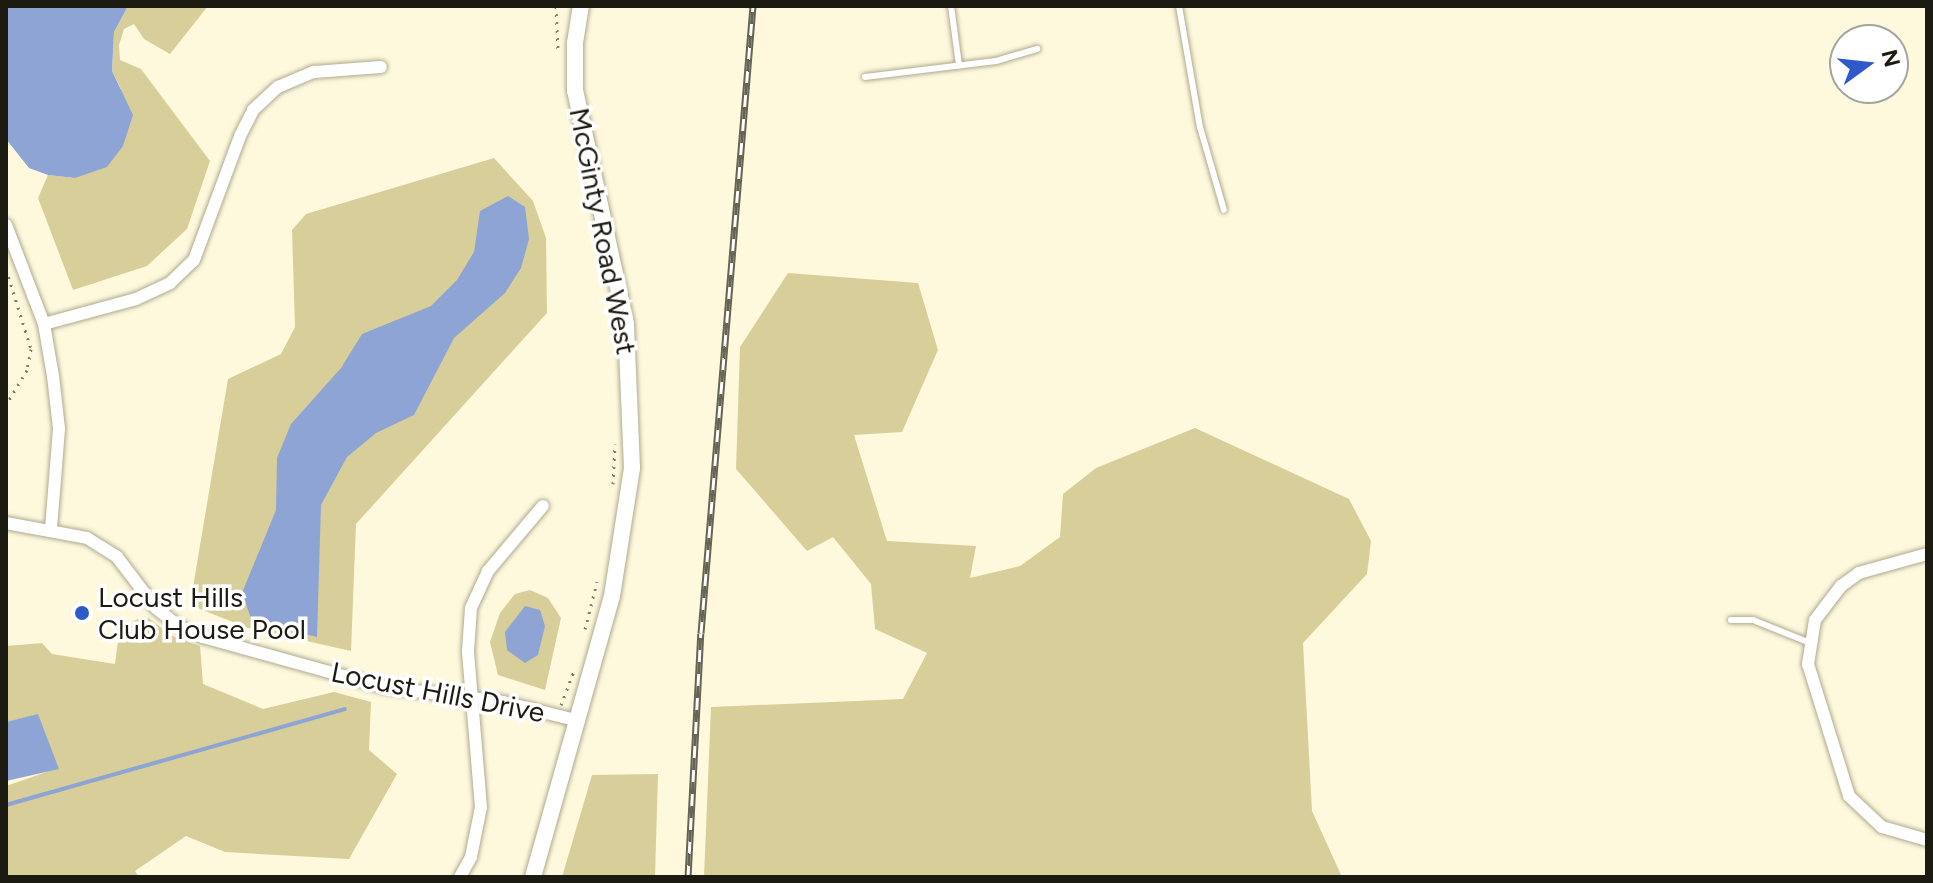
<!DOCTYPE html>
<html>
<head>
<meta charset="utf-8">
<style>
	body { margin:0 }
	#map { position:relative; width:1933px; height:883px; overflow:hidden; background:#fef9dd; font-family:Figtree,sans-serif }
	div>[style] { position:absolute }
	.green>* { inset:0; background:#d7ce99 }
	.water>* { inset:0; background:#8da4d4 }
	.stream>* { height:4px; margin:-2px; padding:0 2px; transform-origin:2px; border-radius:2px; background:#8da4d4 }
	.path>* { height:3px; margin-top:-1.5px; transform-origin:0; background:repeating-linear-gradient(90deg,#82806d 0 2px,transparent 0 8px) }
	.roads { filter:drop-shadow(0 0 2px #aeaa90) drop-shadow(0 0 2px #aeaa90) }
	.lane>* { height:6px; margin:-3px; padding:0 3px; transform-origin:3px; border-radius:3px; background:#fff }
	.street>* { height:12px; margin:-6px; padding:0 6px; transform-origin:6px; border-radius:6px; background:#fff }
	.secondary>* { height:16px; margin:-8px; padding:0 8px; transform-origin:8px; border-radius:8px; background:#fff }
	.rail>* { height:7px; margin-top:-3.5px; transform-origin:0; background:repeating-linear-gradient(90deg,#fff 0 12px,#656353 0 24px); box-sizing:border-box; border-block:2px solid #656353 }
	.dots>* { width:22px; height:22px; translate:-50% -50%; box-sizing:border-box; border:4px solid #fff; border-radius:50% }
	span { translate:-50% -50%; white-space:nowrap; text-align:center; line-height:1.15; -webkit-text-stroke:7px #fff; paint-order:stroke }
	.street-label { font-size:28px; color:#1c1b11 }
	.poi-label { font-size:28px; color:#1c1b11 }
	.left { translate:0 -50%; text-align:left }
	.frame { position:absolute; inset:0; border:8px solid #1c1b11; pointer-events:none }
	.north { position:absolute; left:1829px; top:24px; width:80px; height:80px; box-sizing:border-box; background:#fff; border:2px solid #a4a4a0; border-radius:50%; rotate:75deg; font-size:22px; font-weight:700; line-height:32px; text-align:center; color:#1c1b11 }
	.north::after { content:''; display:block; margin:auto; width:28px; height:36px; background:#2e5ac9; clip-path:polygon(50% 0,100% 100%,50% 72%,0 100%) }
</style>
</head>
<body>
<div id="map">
	<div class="green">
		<i style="clip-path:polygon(128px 6px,208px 6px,170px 54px,144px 39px,134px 24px,124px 29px,119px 45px,120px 60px,141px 69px,210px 161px,187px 229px,147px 266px,73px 290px,38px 198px,48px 175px,75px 178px,121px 89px,112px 71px,114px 32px)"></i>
		<i style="clip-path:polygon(494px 158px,533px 201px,546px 238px,547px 313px,356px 524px,351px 651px,248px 628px,190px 605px,228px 379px,281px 354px,295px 327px,292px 230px,306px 214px)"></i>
		<i style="clip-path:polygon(788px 273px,918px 283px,938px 350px,902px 432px,854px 435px,887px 541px,976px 546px,970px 578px,1020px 566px,1060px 537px,1063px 494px,1096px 468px,1195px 428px,1349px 499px,1371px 541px,1367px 574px,1303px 643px,1312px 811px,1342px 877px,704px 877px,711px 707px,903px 699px,927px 653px,875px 629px,871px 584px,833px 537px,807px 551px,736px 469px,740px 347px)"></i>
		<i style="clip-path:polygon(530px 590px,548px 598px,561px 618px,545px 690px,498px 675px,490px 642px,500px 613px,515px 594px)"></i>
		<i style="clip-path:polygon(146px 616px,172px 636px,200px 646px,203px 684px,263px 709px,334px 692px,371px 702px,369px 750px,397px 774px,349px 859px,225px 852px,186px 836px,135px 871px,139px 877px,6px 877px,6px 786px,58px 768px,38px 715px,6px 722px,6px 646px,42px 643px,52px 654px,115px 664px,120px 626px)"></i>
		<i style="clip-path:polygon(658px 774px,655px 877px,562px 877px,592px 775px)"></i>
	</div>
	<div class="water">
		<i style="clip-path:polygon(6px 6px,128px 6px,114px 32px,112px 71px,133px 115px,123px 146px,107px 167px,75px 178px,48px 175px,29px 168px,6px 139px)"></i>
		<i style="clip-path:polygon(508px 196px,525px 207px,529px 239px,521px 268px,505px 293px,454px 338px,414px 415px,376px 433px,347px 457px,321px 505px,317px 637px,252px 621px,242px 593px,276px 510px,277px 458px,291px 424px,341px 368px,362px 334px,431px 306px,457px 280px,474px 252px,480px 211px)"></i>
		<i style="clip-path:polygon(525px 606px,540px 610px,545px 626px,538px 655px,525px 663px,507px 650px,505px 632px)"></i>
		<i style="clip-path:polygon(38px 714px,59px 769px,6px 781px,6px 722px)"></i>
	</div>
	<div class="stream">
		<i style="left:6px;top:805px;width:352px;rotate:-15.8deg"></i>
	</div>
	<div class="path">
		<i style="left:556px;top:6px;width:44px;rotate:87.4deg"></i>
		<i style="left:6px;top:269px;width:84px;rotate:72.6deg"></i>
		<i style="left:31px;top:349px;width:21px;rotate:101deg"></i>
		<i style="left:27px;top:370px;width:41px;rotate:121deg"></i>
		<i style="left:613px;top:484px;width:40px;rotate:-87.1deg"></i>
		<i style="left:585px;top:629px;width:49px;rotate:-75.7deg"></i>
		<i style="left:561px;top:705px;width:36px;rotate:-69deg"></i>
	</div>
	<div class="roads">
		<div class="lane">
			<i style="left:951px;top:6px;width:60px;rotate:82.3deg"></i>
			<i style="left:1179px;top:6px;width:123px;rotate:80.2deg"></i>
			<i style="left:1200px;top:127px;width:86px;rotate:73.9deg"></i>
			<i style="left:865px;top:77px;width:132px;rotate:-7deg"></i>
			<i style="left:996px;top:61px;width:43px;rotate:-16.3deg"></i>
			<i style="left:1731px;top:620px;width:22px"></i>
			<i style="left:1753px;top:620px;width:59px;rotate:21.8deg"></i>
		</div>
		<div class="street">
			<i style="left:6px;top:225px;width:106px;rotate:69deg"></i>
			<i style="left:44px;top:324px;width:53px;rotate:80.2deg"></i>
			<i style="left:53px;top:376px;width:53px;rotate:83.5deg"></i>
			<i style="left:59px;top:429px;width:99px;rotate:94.6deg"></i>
			<i style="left:44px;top:324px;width:95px;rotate:-15.2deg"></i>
			<i style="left:136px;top:299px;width:38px;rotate:-25deg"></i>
			<i style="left:170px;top:283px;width:33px;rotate:-44deg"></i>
			<i style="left:194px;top:260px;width:132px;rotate:-69.6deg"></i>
			<i style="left:240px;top:136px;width:29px;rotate:-63deg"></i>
			<i style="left:253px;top:110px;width:34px;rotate:-43deg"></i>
			<i style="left:278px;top:87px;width:39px;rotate:-23deg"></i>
			<i style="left:314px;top:72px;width:67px;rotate:-4.3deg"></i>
			<i style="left:6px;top:523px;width:82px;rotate:10.5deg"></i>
			<i style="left:87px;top:538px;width:36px;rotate:32deg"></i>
			<i style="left:117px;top:557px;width:64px;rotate:52.6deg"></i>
			<i style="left:156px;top:608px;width:28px;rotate:39deg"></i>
			<i style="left:178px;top:626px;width:27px;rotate:24deg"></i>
			<i style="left:203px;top:637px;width:187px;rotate:15.5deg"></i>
			<i style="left:383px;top:687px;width:121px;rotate:7.1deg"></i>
			<i style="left:503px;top:702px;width:78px;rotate:14deg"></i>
			<i style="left:1927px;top:554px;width:71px;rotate:164.4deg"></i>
			<i style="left:1859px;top:573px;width:22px;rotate:144deg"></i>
			<i style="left:1841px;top:586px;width:43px;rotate:127.4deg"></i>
			<i style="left:1815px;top:620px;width:45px;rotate:99deg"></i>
			<i style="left:1808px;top:664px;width:138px;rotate:72.7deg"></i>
			<i style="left:1849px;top:796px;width:45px;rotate:43.2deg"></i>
			<i style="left:1882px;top:827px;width:47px;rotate:16.1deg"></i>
			<i style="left:460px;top:877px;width:23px;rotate:-61deg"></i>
			<i style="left:471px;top:857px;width:51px;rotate:-78.7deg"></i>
			<i style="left:481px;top:807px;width:157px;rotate:-94.8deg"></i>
			<i style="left:468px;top:651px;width:43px;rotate:-86deg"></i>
			<i style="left:471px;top:608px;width:41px;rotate:-65.3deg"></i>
			<i style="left:488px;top:571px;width:85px;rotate:-49.8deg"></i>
		</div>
		<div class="secondary">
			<i style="left:533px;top:877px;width:292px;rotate:-74.3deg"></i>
			<i style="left:612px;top:596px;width:130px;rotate:-81.1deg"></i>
			<i style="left:632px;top:468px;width:144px;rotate:-92.4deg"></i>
			<i style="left:626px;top:324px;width:239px;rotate:-102.3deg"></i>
			<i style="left:575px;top:91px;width:48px;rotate:-90deg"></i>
			<i style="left:575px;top:43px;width:37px;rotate:-81deg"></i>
		</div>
	</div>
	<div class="rail">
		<i style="left:688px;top:877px;width:244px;rotate:-87deg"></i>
		<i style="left:701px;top:633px;width:629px;rotate:-85.26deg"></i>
	</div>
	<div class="dots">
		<i style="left:82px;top:613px;background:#2e5ac9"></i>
	</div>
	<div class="street-label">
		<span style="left:603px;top:231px;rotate:79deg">McGinty Road West</span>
		<span style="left:438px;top:692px;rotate:11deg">Locust Hills Drive</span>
	</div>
	<div class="poi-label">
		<span class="left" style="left:98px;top:613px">Locust Hills<br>Club House Pool</span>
	</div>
	<div class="frame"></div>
	<div class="north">N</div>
</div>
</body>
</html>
